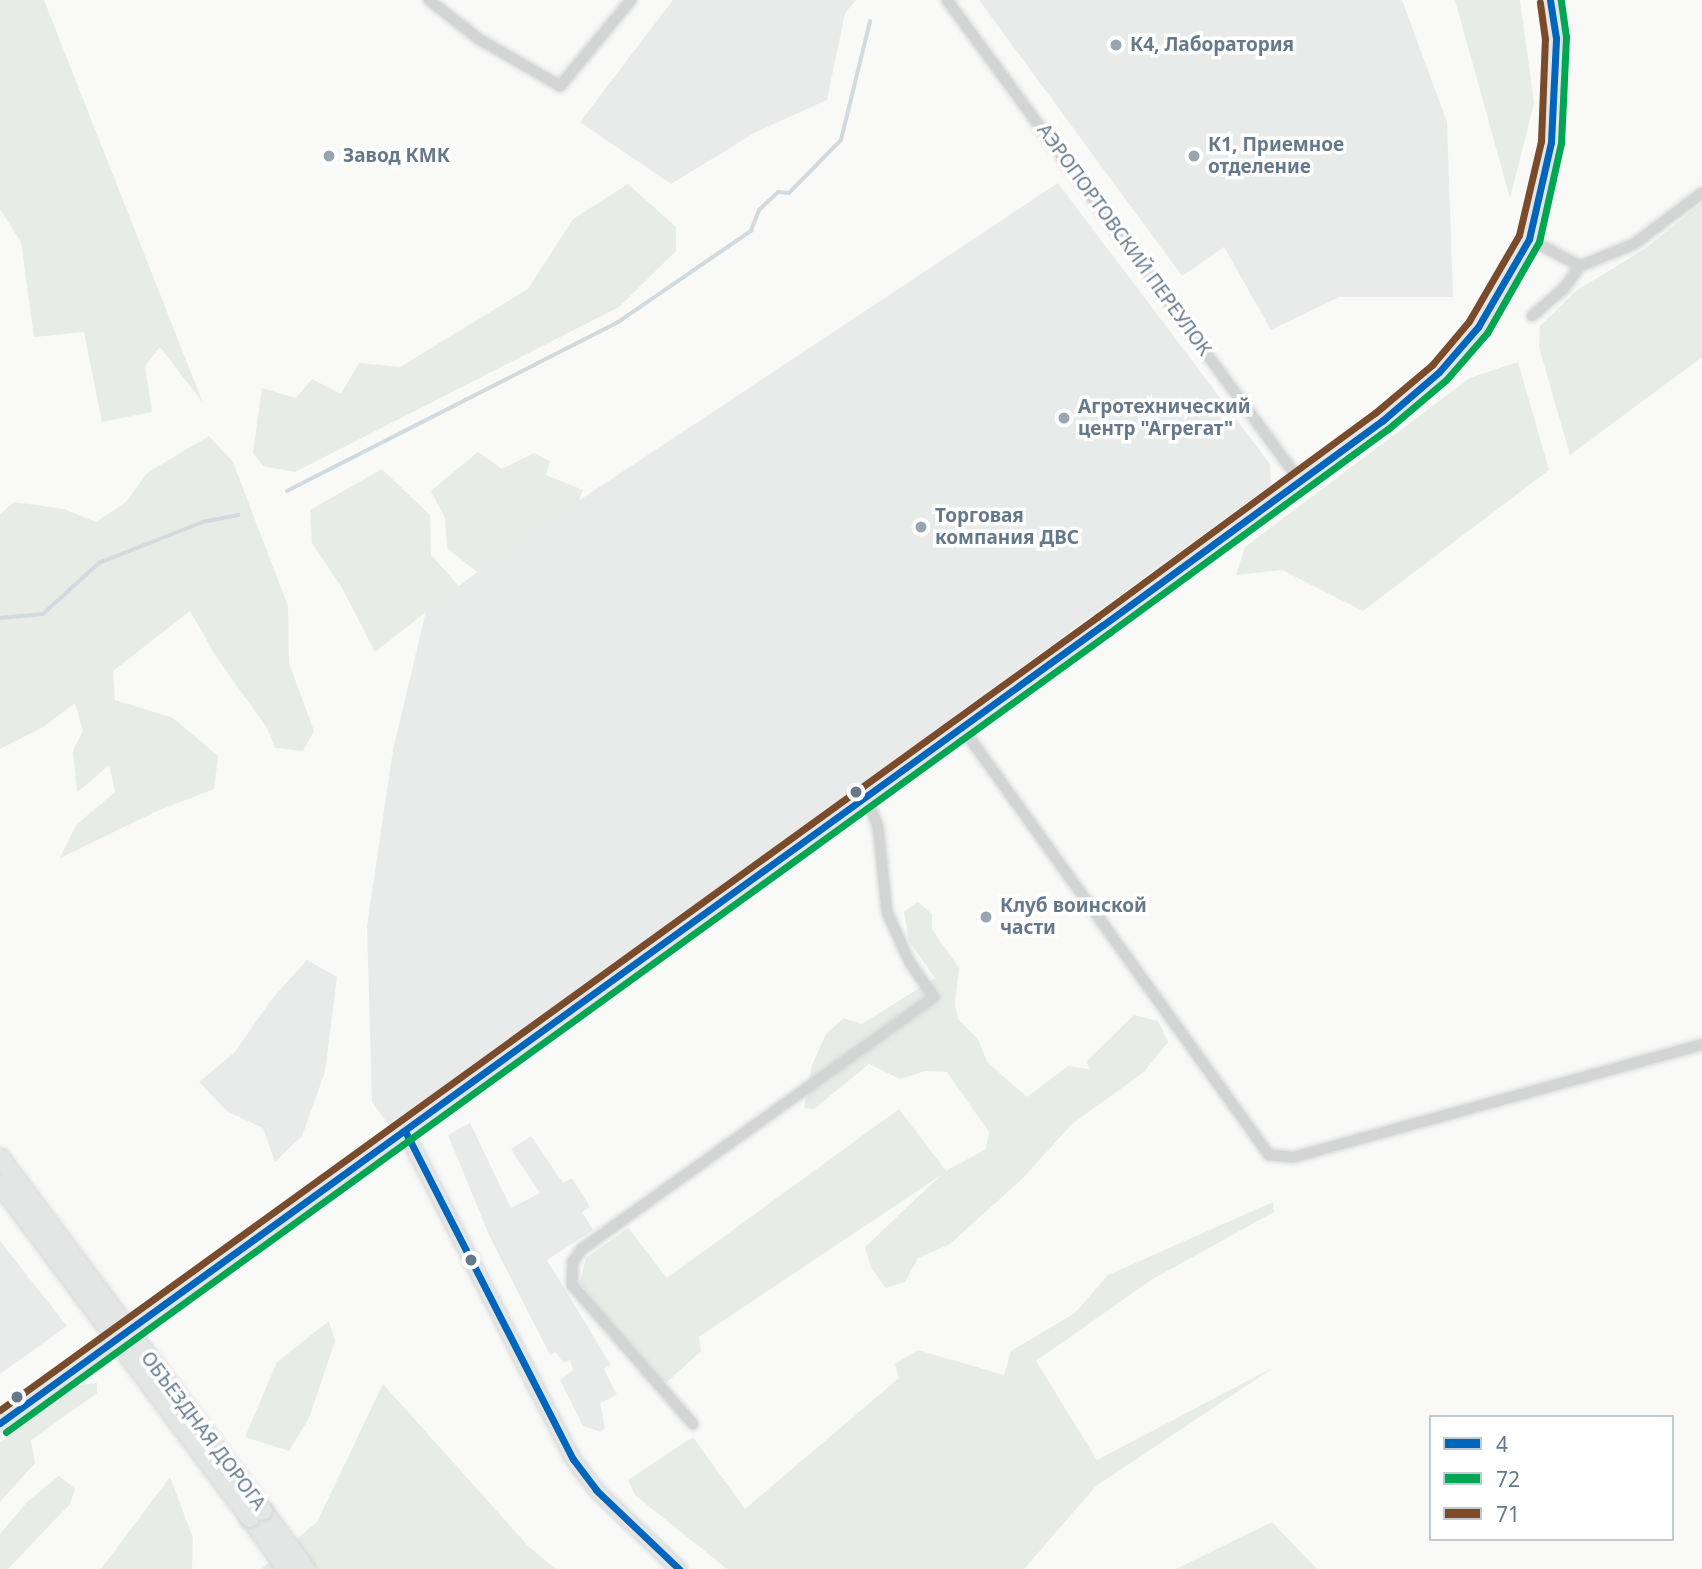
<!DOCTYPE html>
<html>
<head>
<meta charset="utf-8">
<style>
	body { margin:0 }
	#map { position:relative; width:1702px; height:1569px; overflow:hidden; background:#f9f9f8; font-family:"Noto Sans",sans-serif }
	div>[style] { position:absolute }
	.built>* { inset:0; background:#e9ebea }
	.green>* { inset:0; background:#e8ece6 }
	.stream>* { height:3.5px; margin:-1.75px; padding:0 1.75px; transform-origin:1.75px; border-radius:1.75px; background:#d3dade }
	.roads { filter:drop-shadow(0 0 2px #d4d6d7) drop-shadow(0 0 2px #d4d6d7) }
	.street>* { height:10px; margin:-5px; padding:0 5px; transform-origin:5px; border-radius:5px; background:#d3d4d4 }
	.secondary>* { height:14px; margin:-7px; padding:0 7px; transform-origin:7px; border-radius:7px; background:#e4e5e5 }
	.highway>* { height:18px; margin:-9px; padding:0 9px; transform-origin:9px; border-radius:9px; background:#e4e5e5 }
	.bridges { filter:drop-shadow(0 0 2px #d5d6d6) drop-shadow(0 0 2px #d5d6d6) }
	.highway-bridge>* { height:18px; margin:-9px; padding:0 9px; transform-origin:9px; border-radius:9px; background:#e4e5e5 }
	.bus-1>* { height:7px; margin:-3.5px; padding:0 3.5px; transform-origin:3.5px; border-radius:3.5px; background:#0065bd }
	.bus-2>* { height:7px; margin:-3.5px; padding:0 3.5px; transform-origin:3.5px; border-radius:3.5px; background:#00a651 }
	.bus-3>* { height:7px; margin:-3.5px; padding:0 3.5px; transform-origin:3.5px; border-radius:3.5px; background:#7a4b2a }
	.dots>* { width:19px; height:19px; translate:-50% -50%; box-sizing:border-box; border:4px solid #fff; border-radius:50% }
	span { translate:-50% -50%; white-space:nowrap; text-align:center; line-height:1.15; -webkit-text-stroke:7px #fff; paint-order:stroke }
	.poi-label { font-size:19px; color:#65798b; font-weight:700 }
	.left { translate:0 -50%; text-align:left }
	.street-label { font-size:19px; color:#65798b }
	.legend { position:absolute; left:1429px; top:1415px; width:245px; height:126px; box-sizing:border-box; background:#fff; border:2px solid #c1c9d1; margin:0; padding:9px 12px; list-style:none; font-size:21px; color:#65798b }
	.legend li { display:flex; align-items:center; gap:14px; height:35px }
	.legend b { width:35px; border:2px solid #c1c9d1 }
</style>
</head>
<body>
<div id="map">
	<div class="built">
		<i style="clip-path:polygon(673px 0,856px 0,845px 13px,827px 100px,756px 132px,671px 184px,580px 122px)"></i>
		<i style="clip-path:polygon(979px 0,1402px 0,1447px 122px,1453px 297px,1339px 297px,1271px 330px,1224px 247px,1182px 276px)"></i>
		<i style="clip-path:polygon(1058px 183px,1270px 464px,1271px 485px,391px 1128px,372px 1102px,367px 926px,393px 750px,426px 611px,521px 539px)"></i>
		<i style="clip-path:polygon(307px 960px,337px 977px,325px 1072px,302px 1136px,275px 1162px,263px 1128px,228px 1112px,199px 1082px,235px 1052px,271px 1000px)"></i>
		<i style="clip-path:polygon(470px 1123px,511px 1208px,540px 1193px,511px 1149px,531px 1136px,563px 1183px,572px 1178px,590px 1207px,582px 1212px,593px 1230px,547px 1260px,611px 1365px,604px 1369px,617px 1395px,600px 1403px,605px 1428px,601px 1432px,583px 1426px,560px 1380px,573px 1370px,570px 1360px,563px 1363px,556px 1352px,550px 1355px,489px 1235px,448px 1135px)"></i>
		<i style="clip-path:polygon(0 1241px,67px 1326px,0 1374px)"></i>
	</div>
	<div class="green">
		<i style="clip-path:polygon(0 0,44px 0,203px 403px,160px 347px,145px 366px,152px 412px,102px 422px,84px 332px,34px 337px,21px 242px,0 209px)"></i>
		<i style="clip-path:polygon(1455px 0,1520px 0,1534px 103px,1510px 198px)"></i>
		<i style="clip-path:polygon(628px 184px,676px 227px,676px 251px,619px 307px,295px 472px,263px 466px,253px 453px,262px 388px,296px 398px,312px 379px,341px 394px,359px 363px,400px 367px,528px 289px,573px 219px)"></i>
		<i style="clip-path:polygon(1702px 203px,1702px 357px,1570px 455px,1539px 347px,1540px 326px,1576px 291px,1646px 248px)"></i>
		<i style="clip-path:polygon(1518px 362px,1549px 470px,1363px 611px,1282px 570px,1236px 575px,1245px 547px,1470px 378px)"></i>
		<i style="clip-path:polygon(209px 436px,233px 462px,288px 606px,289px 663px,314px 731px,303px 751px,275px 748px,267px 728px,217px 658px,190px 611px,113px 671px,115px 700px,173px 718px,218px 756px,214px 789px,157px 811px,60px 858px,76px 825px,115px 792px,109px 765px,77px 793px,73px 750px,83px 731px,75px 703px,43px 727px,0 749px,0 514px,14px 502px,64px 509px,96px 522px,126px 502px,147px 473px)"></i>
		<i style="clip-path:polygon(478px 452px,502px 469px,534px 453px,550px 461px,546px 475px,583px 490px,578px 502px,477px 572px,447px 548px,445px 518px,431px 491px)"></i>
		<i style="clip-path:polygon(382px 469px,430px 515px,431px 555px,459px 586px,375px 652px,341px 586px,312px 543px,310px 510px)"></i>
		<i style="clip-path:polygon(918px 902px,932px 914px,932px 929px,959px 968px,955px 1004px,958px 1019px,978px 1039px,987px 1062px,1027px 1097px,1068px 1066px,1089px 1069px,1087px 1061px,1134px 1015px,1158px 1021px,1168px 1042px,1144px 1072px,1072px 1124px,1022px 1179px,950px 1244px,918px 1258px,905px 1282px,886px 1288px,871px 1268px,865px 1247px,941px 1175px,699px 1337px,701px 1351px,667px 1382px,659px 1380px,619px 1336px,580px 1283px,586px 1258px,628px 1228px,667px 1278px,899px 1109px,946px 1171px,986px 1149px,989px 1132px,947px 1072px,925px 1071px,900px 1079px,869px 1064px,814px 1109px,804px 1108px,812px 1065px,826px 1034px,844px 1018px,862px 1024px,935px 978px,909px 941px,904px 911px)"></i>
		<i style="clip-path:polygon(1273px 1202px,1274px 1212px,1151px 1280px,1036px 1361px,1097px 1460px,1276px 1366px,1096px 1486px,1024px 1569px,727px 1569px,635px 1495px,628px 1480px,693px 1437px,745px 1509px,899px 1378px,895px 1364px,918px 1350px,1004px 1375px,1011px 1351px,1075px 1313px,1108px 1275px)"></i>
		<i style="clip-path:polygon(329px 1321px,335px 1341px,309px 1418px,289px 1451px,245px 1437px,277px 1362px)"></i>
		<i style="clip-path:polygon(97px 1383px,97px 1393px,31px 1440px,35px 1463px,0 1502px,0 1442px,77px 1385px)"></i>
		<i style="clip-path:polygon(383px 1384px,529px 1547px,556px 1569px,261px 1569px,317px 1522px)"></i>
		<i style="clip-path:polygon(59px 1476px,75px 1489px,70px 1504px,8px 1569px,0 1569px,0 1534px,28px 1501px)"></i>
		<i style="clip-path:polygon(170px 1477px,193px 1538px,192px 1569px,101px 1569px)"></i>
		<i style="clip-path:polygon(1272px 1522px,1317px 1569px,1176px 1569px)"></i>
	</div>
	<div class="stream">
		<i style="left:287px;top:491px;width:370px;rotate:-27deg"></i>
		<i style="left:617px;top:323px;width:163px;rotate:-34.5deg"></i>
		<i style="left:751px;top:231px;width:22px;rotate:-69deg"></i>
		<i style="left:759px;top:210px;width:26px;rotate:-43deg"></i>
		<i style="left:778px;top:192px;width:11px;rotate:5deg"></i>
		<i style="left:789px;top:193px;width:74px;rotate:-45.5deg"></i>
		<i style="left:841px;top:140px;width:122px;rotate:-76.2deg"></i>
		<i style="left:0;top:618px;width:43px;rotate:-5.3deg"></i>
		<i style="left:43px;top:614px;width:76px;rotate:-42.3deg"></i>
		<i style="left:99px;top:563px;width:112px;rotate:-21.5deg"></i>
		<i style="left:203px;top:522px;width:36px;rotate:-11deg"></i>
	</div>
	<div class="roads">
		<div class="street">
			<i style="left:429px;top:0;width:63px;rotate:38deg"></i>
			<i style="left:479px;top:39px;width:94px;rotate:30.1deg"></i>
			<i style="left:560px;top:86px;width:112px;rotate:-50.5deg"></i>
			<i style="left:947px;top:0;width:597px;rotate:53.73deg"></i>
			<i style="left:1529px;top:239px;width:58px;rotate:27.9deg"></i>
			<i style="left:1580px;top:266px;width:29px;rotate:126deg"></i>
			<i style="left:1563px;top:289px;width:41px;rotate:138.9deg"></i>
			<i style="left:1580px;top:266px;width:58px;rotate:-22.2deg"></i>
			<i style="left:1634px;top:244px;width:85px;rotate:-36.9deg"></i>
			<i style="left:961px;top:726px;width:528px;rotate:54.32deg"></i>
			<i style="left:1269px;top:1155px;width:25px;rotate:5deg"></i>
			<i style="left:1294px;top:1157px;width:423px;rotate:-15.4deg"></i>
			<i style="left:693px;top:1424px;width:184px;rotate:-131deg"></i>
			<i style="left:572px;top:1285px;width:24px;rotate:-88deg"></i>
			<i style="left:573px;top:1261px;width:15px;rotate:-53deg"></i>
			<i style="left:582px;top:1249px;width:433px;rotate:-35.6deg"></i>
			<i style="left:934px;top:997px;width:42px;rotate:-125.2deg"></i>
			<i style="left:910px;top:963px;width:56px;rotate:-114.3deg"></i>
			<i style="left:887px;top:912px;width:85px;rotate:-96deg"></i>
			<i style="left:878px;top:827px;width:34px;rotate:-111deg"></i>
		</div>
		<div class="secondary">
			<i style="left:405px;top:1131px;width:369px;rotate:62.9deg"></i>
			<i style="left:573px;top:1459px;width:39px;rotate:53deg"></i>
			<i style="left:596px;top:1490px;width:115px;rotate:43.6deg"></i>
			<i style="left:0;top:1423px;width:1361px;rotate:-35.89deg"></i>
			<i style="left:1103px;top:625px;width:346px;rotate:-36.2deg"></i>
			<i style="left:1382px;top:421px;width:75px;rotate:-40.7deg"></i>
			<i style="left:1439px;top:372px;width:60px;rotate:-49.1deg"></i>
			<i style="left:1478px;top:327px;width:102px;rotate:-59.9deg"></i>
			<i style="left:1529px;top:239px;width:99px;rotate:-77.2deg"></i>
			<i style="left:1551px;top:142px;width:104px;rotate:-87.2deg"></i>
			<i style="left:1556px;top:38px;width:38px;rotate:-99deg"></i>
		</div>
		<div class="highway">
			<i style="left:263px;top:1511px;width:72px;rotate:53.4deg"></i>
			<i style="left:250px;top:1518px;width:63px;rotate:54deg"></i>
		</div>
	</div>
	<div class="bridges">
		<div class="highway-bridge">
			<i style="left:0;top:1158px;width:440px;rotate:53.3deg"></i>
			<i style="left:0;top:1184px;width:417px;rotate:53.2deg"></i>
		</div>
	</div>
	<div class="bus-1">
		<i style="left:405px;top:1131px;width:369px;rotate:62.9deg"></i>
		<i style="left:573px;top:1459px;width:39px;rotate:53deg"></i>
		<i style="left:596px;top:1490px;width:115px;rotate:43.6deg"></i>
		<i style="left:0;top:1423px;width:1361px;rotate:-35.89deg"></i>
		<i style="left:1103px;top:625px;width:346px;rotate:-36.2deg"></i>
		<i style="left:1382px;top:421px;width:75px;rotate:-40.7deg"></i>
		<i style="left:1439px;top:372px;width:60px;rotate:-49.1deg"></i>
		<i style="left:1478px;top:327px;width:102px;rotate:-59.9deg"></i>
		<i style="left:1529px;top:239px;width:99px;rotate:-77.2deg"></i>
		<i style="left:1551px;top:142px;width:104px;rotate:-87.2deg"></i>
		<i style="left:1556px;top:38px;width:38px;rotate:-99deg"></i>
	</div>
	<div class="bus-2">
		<i style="left:6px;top:1432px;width:1362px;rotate:-35.92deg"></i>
		<i style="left:1109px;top:633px;width:346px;rotate:-36.2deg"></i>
		<i style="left:1388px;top:429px;width:76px;rotate:-40.2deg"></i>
		<i style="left:1446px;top:380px;width:62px;rotate:-48.9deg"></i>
		<i style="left:1487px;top:333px;width:105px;rotate:-60.3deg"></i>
		<i style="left:1539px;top:242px;width:101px;rotate:-77.5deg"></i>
		<i style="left:1561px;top:143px;width:106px;rotate:-87.3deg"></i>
		<i style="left:1566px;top:37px;width:37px;rotate:-98deg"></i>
	</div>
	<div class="bus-3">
		<i style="left:0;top:1410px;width:1354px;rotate:-35.86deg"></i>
		<i style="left:1097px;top:617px;width:345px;rotate:-36.3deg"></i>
		<i style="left:1375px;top:413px;width:75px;rotate:-40.1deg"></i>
		<i style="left:1432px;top:365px;width:57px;rotate:-49.9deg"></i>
		<i style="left:1469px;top:321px;width:99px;rotate:-59.8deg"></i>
		<i style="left:1519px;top:235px;width:97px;rotate:-76.8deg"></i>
		<i style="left:1541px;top:141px;width:102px;rotate:-87.8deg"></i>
		<i style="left:1545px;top:39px;width:37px;rotate:-98deg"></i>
	</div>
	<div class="dots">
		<i style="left:1116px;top:45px;background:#99a6b1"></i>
		<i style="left:329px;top:156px;background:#99a6b1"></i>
		<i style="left:1194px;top:156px;background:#99a6b1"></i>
		<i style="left:1064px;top:418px;background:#99a6b1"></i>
		<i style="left:921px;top:527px;background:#99a6b1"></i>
		<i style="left:856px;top:792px;background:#65798b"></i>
		<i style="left:986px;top:917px;background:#99a6b1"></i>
		<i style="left:471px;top:1260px;background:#65798b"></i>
		<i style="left:17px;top:1397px;background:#65798b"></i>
	</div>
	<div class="poi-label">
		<span class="left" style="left:1130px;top:45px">К4, Лаборатория</span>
		<span class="left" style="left:1208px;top:156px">К1, Приемное<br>отделение</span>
		<span class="left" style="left:343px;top:156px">Завод КМК</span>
		<span class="left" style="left:1078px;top:418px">Агротехнический<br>центр "Агрегат"</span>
		<span class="left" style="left:935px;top:527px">Торговая<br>компания ДВС</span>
		<span class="left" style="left:1000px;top:917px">Клуб воинской<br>части</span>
	</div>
	<div class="street-label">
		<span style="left:1124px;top:240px;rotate:54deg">АЭРОПОРТОВСКИЙ ПЕРЕУЛОК</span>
		<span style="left:203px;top:1431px;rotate:53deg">ОБЪЕЗДНАЯ ДОРОГА</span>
	</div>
	<ul class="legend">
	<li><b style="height:9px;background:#0065bd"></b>4</li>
	<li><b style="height:9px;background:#00a651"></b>72</li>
	<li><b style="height:9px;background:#7a4b2a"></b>71</li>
	</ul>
</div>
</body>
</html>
